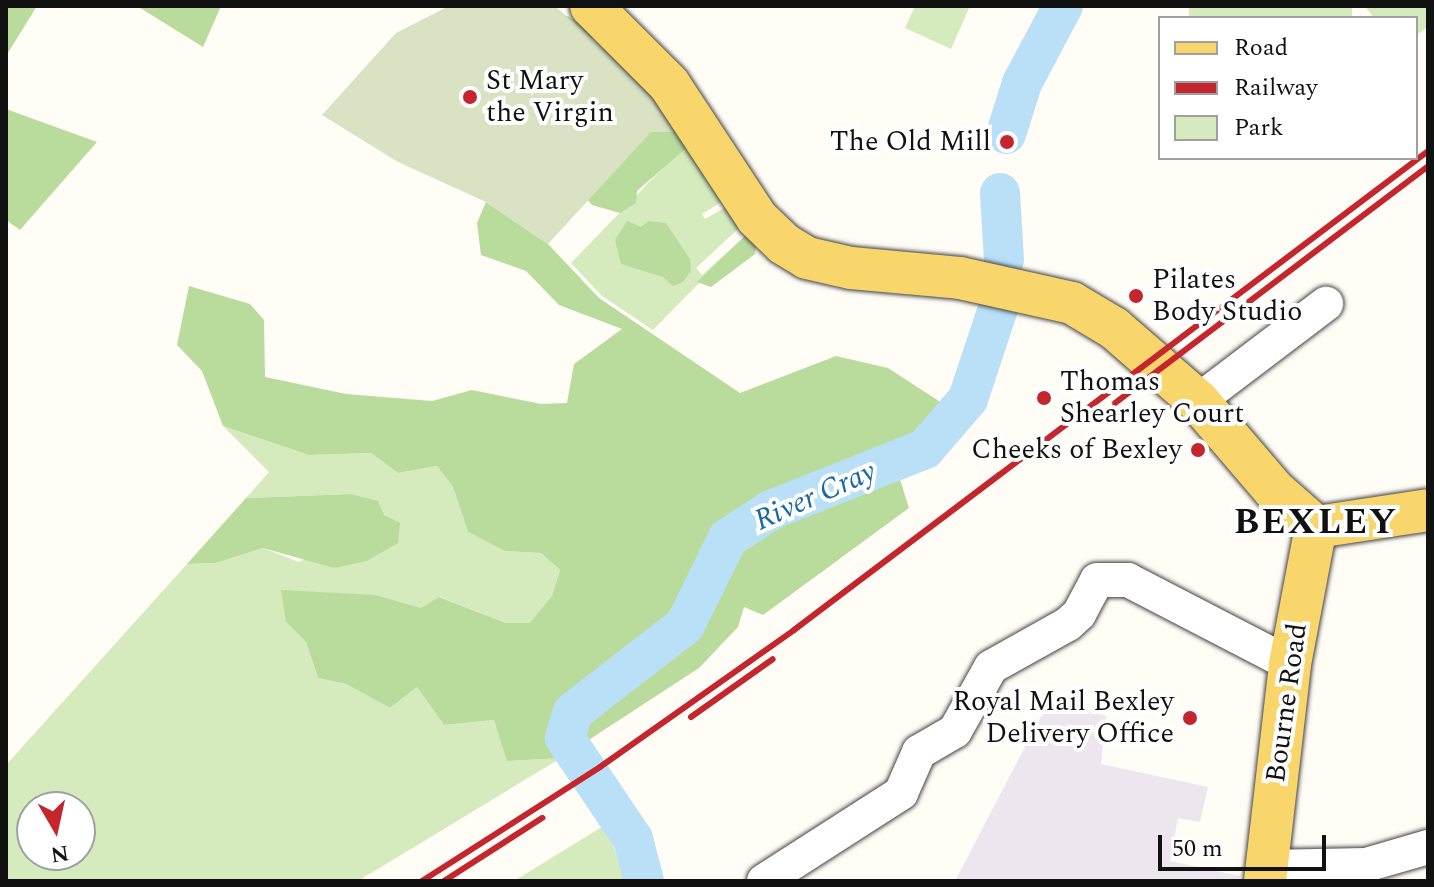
<!DOCTYPE html>
<html>
<head>
<meta charset="utf-8">
<style>
	body { margin:0 }
	#map { position:relative; width:1434px; height:887px; overflow:hidden; background:#fffdf5; font-family:Spectral,serif }
	div>[style] { position:absolute }
	.industrial>* { inset:0; background:#eee6ef }
	.green>* { inset:0; background:#d5ebbd; transform-origin:0 0 }
	.forest>* { inset:0; background:#b9dc9c }
	.cemetery>* { inset:0; background:#d9e3c4 }
	.river>* { height:40px; margin:-20px; padding:0 20px; transform-origin:20px; border-radius:20px; background:#b9e0f7 }
	.roads { filter:drop-shadow(0 0 2px #444) drop-shadow(0 0 2px #444) }
	.minor>* { height:34px; margin:-17px; padding:0 17px; transform-origin:17px; border-radius:17px; background:#fff }
	.major>* { height:42px; margin:-21px; padding:0 21px; transform-origin:21px; border-radius:21px; background:#f9d66b }
	.rail>* { height:6px; margin:-3px; padding:0 3px; transform-origin:3px; border-radius:3px; background:#c4262e }
	.dots>* { width:22px; height:22px; translate:-50% -50%; box-sizing:border-box; border:4px solid #fff; border-radius:50% }
	span { translate:-50% -50%; white-space:nowrap; text-align:center; line-height:1.15; -webkit-text-stroke:8px #fff; paint-order:stroke }
	.poi-label { font-size:28px; color:#111 }
	.left { translate:0 -50%; text-align:left }
	.right { translate:-100% -50%; text-align:right }
	.street-label { font-size:28px; color:#111 }
	.water-label { font-size:30px; color:#1768a6; font-style:italic }
	.district-label { font-size:36px; color:#111; font-weight:700; letter-spacing:2px }
	.frame { position:absolute; inset:0; border:8px solid #111; pointer-events:none }
	.legend { position:absolute; left:1158px; top:16px; width:260px; height:144px; box-sizing:border-box; background:#fff; border:2px solid #a0a0a0; margin:0; padding:10px 14px; list-style:none; font-size:24px; color:#111 }
	.legend li { display:flex; align-items:center; gap:16px; height:40px }
	.legend b { width:40px; border:2px solid #a0a0a0 }
	.north { position:absolute; left:16px; top:791px; width:80px; height:80px; box-sizing:border-box; background:#fff; border:2px solid #a0a0a0; border-radius:50%; rotate:171deg; font-size:22px; font-weight:700; line-height:32px; text-align:center; color:#111 }
	.north::after { content:''; display:block; margin:auto; width:28px; height:36px; background:#c4262e; clip-path:polygon(50% 0,100% 100%,50% 72%,0 100%) }
	.scale { position:absolute; left:1158px; top:835px; width:168px; height:36px; box-sizing:border-box; border:4px solid #111; border-top:0; padding-left:10px; font-size:24px; line-height:28px; white-space:nowrap; color:#111; -webkit-text-stroke:6px #fff; paint-order:stroke }
</style>
</head>
<body>
<div id="map">
	<div class="industrial">
		<i style="clip-path:polygon(1049px 701px,1106px 716px,1101px 764px,1208px 787px,1200px 822px,1178px 818px,1170px 861px,1240px 876px,1239px 881px,955px 881px)"></i>
	</div>
	<div class="green">
		<i style="clip-path:polygon(915px 6px,970px 6px,951px 49px,905px 28px)"></i>
		<i style="left:1189px;top:6px;width:163px;height:13px"></i>
		<i style="clip-path:polygon(1365px 6px,1428px 6px,1428px 27px,1416px 35px,1416px 18px,1374px 18px)"></i>
		<i style="clip-path:polygon(690px 140px,725px 200px,702px 214px,705px 219px,728px 206px,739px 228px,696px 268px,702px 275px,746px 235px,653px 330px,602px 296px,571px 263px)"></i>
		<i style="clip-path:polygon(evenodd,223px 426px,309px 455px,371px 453px,398px 473px,437px 466px,453px 487px,468px 532px,505px 551px,541px 553px,560px 570px,552px 596px,531px 623px,506px 623px,440px 597px,421px 608px,376px 595px,286px 622px,306px 642px,318px 678px,346px 684px,390px 708px,417px 687px,444px 725px,494px 720px,508px 761px,561px 758px,358px 881px,6px 881px,6px 765px,187px 564px,216px 563px,263px 548px,299px 562px,384px 515px,350px 494px,246px 498px,269px 472px,223px 426px,32px 807px,80px 807px,80px 855px,32px 855px,32px 807px)"></i>
		<i style="clip-path:polygon(605px 825px,627px 881px,514px 881px)"></i>
	</div>
	<div class="forest">
		<i style="clip-path:polygon(6px 6px,37px 6px,6px 56px)"></i>
		<i style="clip-path:polygon(137px 6px,221px 6px,203px 47px)"></i>
		<i style="clip-path:polygon(568px 16px,594px 35px,589px 45px,684px 138px,685px 149px,637px 191px,636px 203px,620px 213px,592px 205px,584px 195px,555px 18px)"></i>
		<i style="clip-path:polygon(6px 109px,97px 142px,20px 230px,6px 220px)"></i>
		<i style="clip-path:polygon(486px 202px,548px 244px,599px 298px,740px 393px,836px 356px,888px 368px,945px 405px,923px 438px,891px 451px,909px 508px,763px 615px,744px 607px,738px 627px,699px 668px,561px 758px,507px 761px,494px 720px,444px 725px,417px 687px,390px 708px,346px 684px,318px 678px,306px 642px,286px 622px,281px 590px,376px 595px,421px 608px,439px 597px,506px 623px,530px 623px,552px 596px,560px 570px,541px 553px,505px 551px,468px 532px,453px 487px,437px 466px,398px 473px,371px 453px,309px 455px,223px 426px,202px 371px,177px 345px,189px 286px,250px 304px,264px 320px,265px 377px,346px 394px,432px 401px,472px 390px,541px 404px,567px 403px,574px 364px,622px 329px,559px 305px,526px 271px,481px 255px,477px 223px)"></i>
		<i style="clip-path:polygon(627px 221px,641px 227px,648px 221px,666px 223px,690px 259px,691px 271px,683px 282px,673px 286px,663px 277px,621px 264px,615px 240px)"></i>
		<i style="clip-path:polygon(746px 235px,756px 247px,755px 254px,711px 287px,697px 282px)"></i>
		<i style="clip-path:polygon(350px 494px,378px 501px,384px 515px,400px 523px,398px 543px,367px 561px,334px 568px,263px 548px,216px 563px,187px 564px,246px 498px)"></i>
	</div>
	<div class="cemetery">
		<i style="clip-path:polygon(449px 6px,555px 6px,658px 97px,684px 132px,651px 132px,548px 244px,486px 202px,398px 162px,322px 115px,396px 33px)"></i>
	</div>
	<div class="river">
		<i style="left:1006px;top:134px;width:53px;rotate:-72.6deg"></i>
		<i style="left:1022px;top:83px;width:87px;rotate:-62deg"></i>
		<i style="left:1000px;top:193px;width:67px;rotate:86.6deg"></i>
		<i style="left:644px;top:881px;width:43px;rotate:-104.7deg"></i>
		<i style="left:633px;top:839px;width:122px;rotate:-124deg"></i>
		<i style="left:565px;top:738px;width:27px;rotate:-73deg"></i>
		<i style="left:573px;top:712px;width:142px;rotate:-37.8deg"></i>
		<i style="left:685px;top:625px;width:97px;rotate:-63.7deg"></i>
		<i style="left:728px;top:538px;width:51px;rotate:-33.1deg"></i>
		<i style="left:771px;top:510px;width:166px;rotate:-21.6deg"></i>
		<i style="left:925px;top:449px;width:66px;rotate:-49.3deg"></i>
		<i style="left:968px;top:399px;width:102px;rotate:-71.7deg"></i>
	</div>
	<div class="roads">
		<div class="minor">
			<i style="left:1198px;top:401px;width:161px;rotate:-37.2deg"></i>
			<i style="left:1268px;top:867px;width:98px;rotate:-1.2deg"></i>
			<i style="left:1366px;top:865px;width:65px;rotate:-16.2deg"></i>
			<i style="left:764px;top:881px;width:163px;rotate:-32.7deg"></i>
			<i style="left:901px;top:793px;width:45px;rotate:-66.3deg"></i>
			<i style="left:919px;top:752px;width:42px;rotate:-30.3deg"></i>
			<i style="left:955px;top:731px;width:73px;rotate:-60.6deg"></i>
			<i style="left:991px;top:667px;width:88px;rotate:-29.2deg"></i>
			<i style="left:1068px;top:624px;width:15px;rotate:-42deg"></i>
			<i style="left:1079px;top:614px;width:38px;rotate:-62deg"></i>
			<i style="left:1097px;top:580px;width:31px"></i>
			<i style="left:1128px;top:580px;width:182px;rotate:27.4deg"></i>
		</div>
		<div class="major">
			<i style="left:591px;top:6px;width:110px;rotate:45deg"></i>
			<i style="left:669px;top:84px;width:160px;rotate:56.7deg"></i>
			<i style="left:757px;top:218px;width:37px;rotate:44deg"></i>
			<i style="left:784px;top:244px;width:27px;rotate:31deg"></i>
			<i style="left:807px;top:258px;width:45px;rotate:12.8deg"></i>
			<i style="left:851px;top:268px;width:109px;rotate:5.2deg"></i>
			<i style="left:960px;top:278px;width:115px;rotate:12.6deg"></i>
			<i style="left:1072px;top:303px;width:49px;rotate:30.8deg"></i>
			<i style="left:1114px;top:328px;width:111px;rotate:41deg"></i>
			<i style="left:1198px;top:401px;width:117px;rotate:49.5deg"></i>
			<i style="left:1274px;top:490px;width:56px;rotate:41.4deg"></i>
			<i style="left:1316px;top:527px;width:113px;rotate:-8.6deg"></i>
			<i style="left:1265px;top:881px;width:218px;rotate:-83.4deg"></i>
			<i style="left:1290px;top:664px;width:139px;rotate:-79.3deg"></i>
		</div>
	</div>
	<div class="rail">
		<i style="left:1115px;top:403px;width:393px;rotate:-37.1deg"></i>
		<i style="left:691px;top:717px;width:100px;rotate:-35.3deg"></i>
		<i style="left:422px;top:881px;width:211px;rotate:-32.6deg"></i>
		<i style="left:600px;top:767px;width:237px;rotate:-35.2deg"></i>
		<i style="left:794px;top:630px;width:795px;rotate:-37.07deg"></i>
		<i style="left:444px;top:881px;width:117px;rotate:-32.7deg"></i>
	</div>
	<div class="dots">
		<i style="left:470px;top:97px;background:#c4262e"></i>
		<i style="left:1007px;top:142px;background:#c4262e"></i>
		<i style="left:1136px;top:296px;background:#c4262e"></i>
		<i style="left:1044px;top:398px;background:#c4262e"></i>
		<i style="left:1198px;top:450px;background:#c4262e"></i>
		<i style="left:1190px;top:718px;background:#c4262e"></i>
	</div>
	<div class="poi-label">
		<span class="left" style="left:486px;top:97px">St Mary<br>the Virgin</span>
		<span class="right" style="left:991px;top:142px">The Old Mill</span>
		<span class="left" style="left:1152px;top:296px">Pilates<br>Body Studio</span>
		<span class="left" style="left:1060px;top:398px">Thomas<br>Shearley Court</span>
		<span class="right" style="left:1182px;top:450px">Cheeks of Bexley</span>
		<span class="right" style="left:1174px;top:718px">Royal Mail Bexley<br>Delivery Office</span>
	</div>
	<div class="street-label">
		<span style="left:1287px;top:703px;rotate:-82deg">Bourne Road</span>
	</div>
	<div class="water-label">
		<span style="left:815px;top:496px;rotate:-24deg">River Cray</span>
	</div>
	<div class="district-label">
		<span style="left:1316px;top:523px">BEXLEY</span>
	</div>
	<div class="frame"></div>
	<ul class="legend">
	<li><b style="height:10px;background:#f9d66b"></b>Road</li>
	<li><b style="height:10px;background:#c4262e"></b>Railway</li>
	<li><b style="height:22px;background:#d5ebbd"></b>Park</li>
	</ul>
	<div class="north">N</div>
	<div class="scale">50 m</div>
</div>
</body>
</html>
